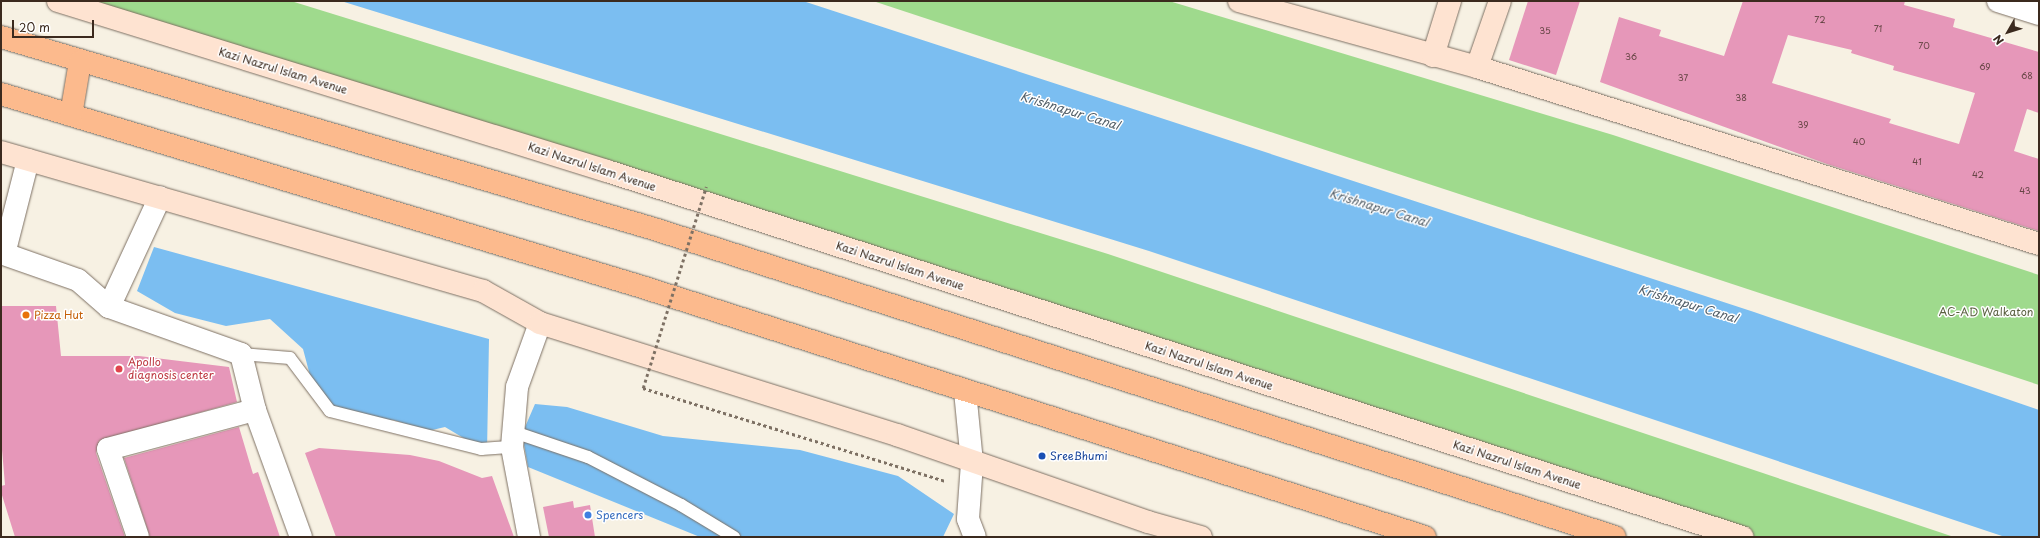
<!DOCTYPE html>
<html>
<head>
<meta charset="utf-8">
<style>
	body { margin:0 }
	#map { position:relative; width:2040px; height:538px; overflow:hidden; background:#f7f1e3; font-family:"Playpen Sans",sans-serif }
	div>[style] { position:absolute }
	.green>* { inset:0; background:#9fda8d }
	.water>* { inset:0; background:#7bbef1 }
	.building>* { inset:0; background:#e697b9 }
	.path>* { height:2.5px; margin-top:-1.25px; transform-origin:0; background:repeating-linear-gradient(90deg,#7d7063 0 3px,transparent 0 6px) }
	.roads { filter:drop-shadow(0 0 1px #7d7063) drop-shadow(0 0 1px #7d7063) }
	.lane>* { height:12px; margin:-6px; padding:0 6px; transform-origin:6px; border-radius:6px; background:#fff }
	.street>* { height:22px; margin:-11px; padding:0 11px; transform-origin:11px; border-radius:11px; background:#fff }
	.secondary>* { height:22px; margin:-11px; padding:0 11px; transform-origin:11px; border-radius:11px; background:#fee3d1 }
	.primary>* { height:22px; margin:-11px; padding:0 11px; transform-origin:11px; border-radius:11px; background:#fcba8d }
	.path-bridge>* { height:2.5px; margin-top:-1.25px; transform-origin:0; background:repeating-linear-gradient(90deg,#7d7063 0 3px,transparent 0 6px) }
	.dots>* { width:11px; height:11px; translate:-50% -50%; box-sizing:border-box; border:2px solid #fff; border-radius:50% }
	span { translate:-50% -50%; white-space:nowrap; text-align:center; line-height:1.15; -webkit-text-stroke:3px #fff; paint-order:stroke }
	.number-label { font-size:9px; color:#664545 }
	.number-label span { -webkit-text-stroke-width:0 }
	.street-label { font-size:11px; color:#3b2a1e }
	.park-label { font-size:11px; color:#595f3f }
	.food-label { font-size:11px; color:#c56008 }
	.left { translate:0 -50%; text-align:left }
	.health-label { font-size:11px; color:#be3a42 }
	.transit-label { font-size:11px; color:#164399 }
	.shop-label { font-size:11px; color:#366cbe }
	.water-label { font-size:12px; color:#515e68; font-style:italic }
	.frame { position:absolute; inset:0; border:2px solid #3b2a1e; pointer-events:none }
	.north { position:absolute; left:1988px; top:12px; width:40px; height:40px; -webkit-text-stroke:3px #fff; paint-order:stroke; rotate:231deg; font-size:11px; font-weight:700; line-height:16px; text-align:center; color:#3b2a1e }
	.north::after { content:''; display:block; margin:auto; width:14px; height:18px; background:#3b2a1e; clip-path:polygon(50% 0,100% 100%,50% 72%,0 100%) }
	.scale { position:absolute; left:12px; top:20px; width:82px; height:18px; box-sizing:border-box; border:2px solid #3b2a1e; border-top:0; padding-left:5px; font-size:12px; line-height:14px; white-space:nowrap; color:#3b2a1e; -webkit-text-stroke:3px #fff; paint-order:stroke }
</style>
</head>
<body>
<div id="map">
	<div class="green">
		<i style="clip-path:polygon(67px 1px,291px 1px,1108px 254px,1954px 537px,1716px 537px)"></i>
		<i style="clip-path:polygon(873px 1px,1169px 1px,1613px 135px,2039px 275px,2039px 385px)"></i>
	</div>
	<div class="water">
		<i style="clip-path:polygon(341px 1px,803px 1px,1754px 312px,2039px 410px,2039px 537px,2005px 537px,1149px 251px)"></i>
		<i style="clip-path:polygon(154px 247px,489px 339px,487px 452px,445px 427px,428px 431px,393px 420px,368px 421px,324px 408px,312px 383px,303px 349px,270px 319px,226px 326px,175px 313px,137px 291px)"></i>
		<i style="clip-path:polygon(535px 404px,567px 407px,663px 436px,800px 450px,898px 476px,954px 514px,943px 537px,700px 537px,528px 467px,522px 434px)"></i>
	</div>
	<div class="building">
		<i style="clip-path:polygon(1528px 1px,1580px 1px,1556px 75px,1509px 60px)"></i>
		<i style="clip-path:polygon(evenodd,1743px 1px,1905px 1px,1904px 5px,1955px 19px,1953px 27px,2039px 52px,2039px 113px,2027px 109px,2014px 151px,2039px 159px,2039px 231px,1827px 164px,1600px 82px,1619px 17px,1661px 30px,1659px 36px,1724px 56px,1743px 1px,1788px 35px,1852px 50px,1851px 53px,1894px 66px,1893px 70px,1975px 93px,1959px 144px,1889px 123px,1891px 119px,1772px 83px,1788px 35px)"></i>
		<i style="clip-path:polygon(1px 306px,56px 306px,61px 356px,139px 356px,229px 367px,237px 402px,99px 441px,96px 453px,125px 537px,15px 537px,1px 492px,1px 486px,5px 485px,1px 438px)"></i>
		<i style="clip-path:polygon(239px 427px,253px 474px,258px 472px,280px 537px,150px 537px,124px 458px)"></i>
		<i style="clip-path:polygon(319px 448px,410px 455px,439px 461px,482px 478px,492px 476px,514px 537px,336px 537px,305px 453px)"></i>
		<i style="clip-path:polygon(573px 501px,574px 508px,590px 505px,595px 537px,549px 537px,543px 507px)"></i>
	</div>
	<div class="path">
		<i style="left:643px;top:388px;width:316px;rotate:17.1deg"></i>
	</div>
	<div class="roads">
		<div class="lane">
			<i style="left:241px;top:354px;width:49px;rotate:4.7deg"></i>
			<i style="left:290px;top:358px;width:66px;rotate:53deg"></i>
			<i style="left:330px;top:411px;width:156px;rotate:14.1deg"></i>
			<i style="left:481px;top:449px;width:31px;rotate:-4deg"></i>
			<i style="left:514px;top:432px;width:78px;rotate:18.7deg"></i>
			<i style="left:588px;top:457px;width:105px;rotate:27.3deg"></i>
			<i style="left:681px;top:505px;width:62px;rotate:31.1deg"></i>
		</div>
		<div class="street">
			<i style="left:1998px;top:1px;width:43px;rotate:17.6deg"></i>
			<i style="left:28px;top:160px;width:97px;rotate:104.3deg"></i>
			<i style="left:4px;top:254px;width:78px;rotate:19.4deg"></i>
			<i style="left:78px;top:280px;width:41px;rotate:41.1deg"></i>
			<i style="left:109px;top:307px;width:140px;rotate:19.6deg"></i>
			<i style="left:241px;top:354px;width:58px;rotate:76deg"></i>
			<i style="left:255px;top:410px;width:135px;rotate:70.1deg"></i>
			<i style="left:109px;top:307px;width:121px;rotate:-65.1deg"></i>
			<i style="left:965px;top:391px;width:72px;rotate:84.4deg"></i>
			<i style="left:972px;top:463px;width:56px;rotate:94.1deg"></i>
			<i style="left:968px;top:519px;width:19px;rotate:69deg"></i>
			<i style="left:138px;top:537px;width:93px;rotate:-108.8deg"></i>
			<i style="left:108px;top:449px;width:152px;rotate:-14.9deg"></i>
			<i style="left:529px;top:537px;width:92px;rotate:-100.7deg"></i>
			<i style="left:512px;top:447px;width:60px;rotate:-85.2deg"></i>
			<i style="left:517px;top:387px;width:68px;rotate:-70.2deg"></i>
		</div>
		<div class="secondary">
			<i style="left:58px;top:1px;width:575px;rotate:17.21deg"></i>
			<i style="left:607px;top:171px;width:1193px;rotate:17.87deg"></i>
			<i style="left:1239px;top:1px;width:247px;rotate:15.5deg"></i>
			<i style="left:1477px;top:67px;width:589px;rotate:17.48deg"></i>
			<i style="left:1433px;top:56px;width:58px;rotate:-72.8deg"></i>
			<i style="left:1477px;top:67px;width:70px;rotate:-70.8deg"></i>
			<i style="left:1px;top:152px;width:502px;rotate:16.09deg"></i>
			<i style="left:483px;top:291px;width:65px;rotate:29.3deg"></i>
			<i style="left:540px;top:323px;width:374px;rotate:17.4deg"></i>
			<i style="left:897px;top:435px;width:266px;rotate:19.1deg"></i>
			<i style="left:1148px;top:522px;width:55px;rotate:15.8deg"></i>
		</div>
		<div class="primary">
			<i style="left:1px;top:37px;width:677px;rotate:16.38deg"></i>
			<i style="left:651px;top:228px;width:1012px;rotate:17.77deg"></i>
			<i style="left:1px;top:94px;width:666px;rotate:16.75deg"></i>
			<i style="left:639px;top:286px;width:825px;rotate:17.71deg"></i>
			<i style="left:71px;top:115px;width:54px;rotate:-80.4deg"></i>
		</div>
	</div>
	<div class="path-bridge">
		<i style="left:643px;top:388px;width:211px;rotate:-72.6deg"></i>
	</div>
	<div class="dots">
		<i style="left:26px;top:315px;background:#e8710a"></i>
		<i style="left:119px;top:369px;background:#e0444e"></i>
		<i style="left:1042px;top:456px;background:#1a4fb4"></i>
		<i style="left:588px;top:515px;background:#3f7fe0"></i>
	</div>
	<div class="number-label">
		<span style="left:1820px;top:19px">72</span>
		<span style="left:1878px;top:28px">71</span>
		<span style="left:1545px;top:30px">35</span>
		<span style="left:1924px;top:45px">70</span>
		<span style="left:1631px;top:56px">36</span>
		<span style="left:1985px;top:66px">69</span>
		<span style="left:2027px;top:75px">68</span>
		<span style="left:1683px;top:77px">37</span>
		<span style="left:1741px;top:97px">38</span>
		<span style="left:1803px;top:124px">39</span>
		<span style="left:1859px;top:141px">40</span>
		<span style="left:1917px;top:161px">41</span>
		<span style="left:1978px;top:174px">42</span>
		<span style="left:2025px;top:190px">43</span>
	</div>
	<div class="street-label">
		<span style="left:283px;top:71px;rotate:17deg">Kazi Nazrul Islam Avenue</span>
		<span style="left:592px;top:167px;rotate:18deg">Kazi Nazrul Islam Avenue</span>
		<span style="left:900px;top:266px;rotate:18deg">Kazi Nazrul Islam Avenue</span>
		<span style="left:1209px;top:366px;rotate:18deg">Kazi Nazrul Islam Avenue</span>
		<span style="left:1517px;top:465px;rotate:18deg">Kazi Nazrul Islam Avenue</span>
	</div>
	<div class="park-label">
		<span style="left:1986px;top:312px">AC-AD Walkaton</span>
	</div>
	<div class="food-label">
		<span class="left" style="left:34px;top:315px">Pizza Hut</span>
	</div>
	<div class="health-label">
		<span class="left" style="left:128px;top:369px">Apollo<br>diagnosis center</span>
	</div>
	<div class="transit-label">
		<span class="left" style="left:1050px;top:456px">SreeBhumi</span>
	</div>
	<div class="shop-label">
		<span class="left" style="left:596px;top:515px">Spencers</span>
	</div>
	<div class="water-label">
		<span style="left:1070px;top:111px;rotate:17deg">Krishnapur Canal</span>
		<span style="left:1379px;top:208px;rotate:17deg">Krishnapur Canal</span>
		<span style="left:1688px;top:304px;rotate:17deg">Krishnapur Canal</span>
	</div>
	<div class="frame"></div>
	<div class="north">N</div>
	<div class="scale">20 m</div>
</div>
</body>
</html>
